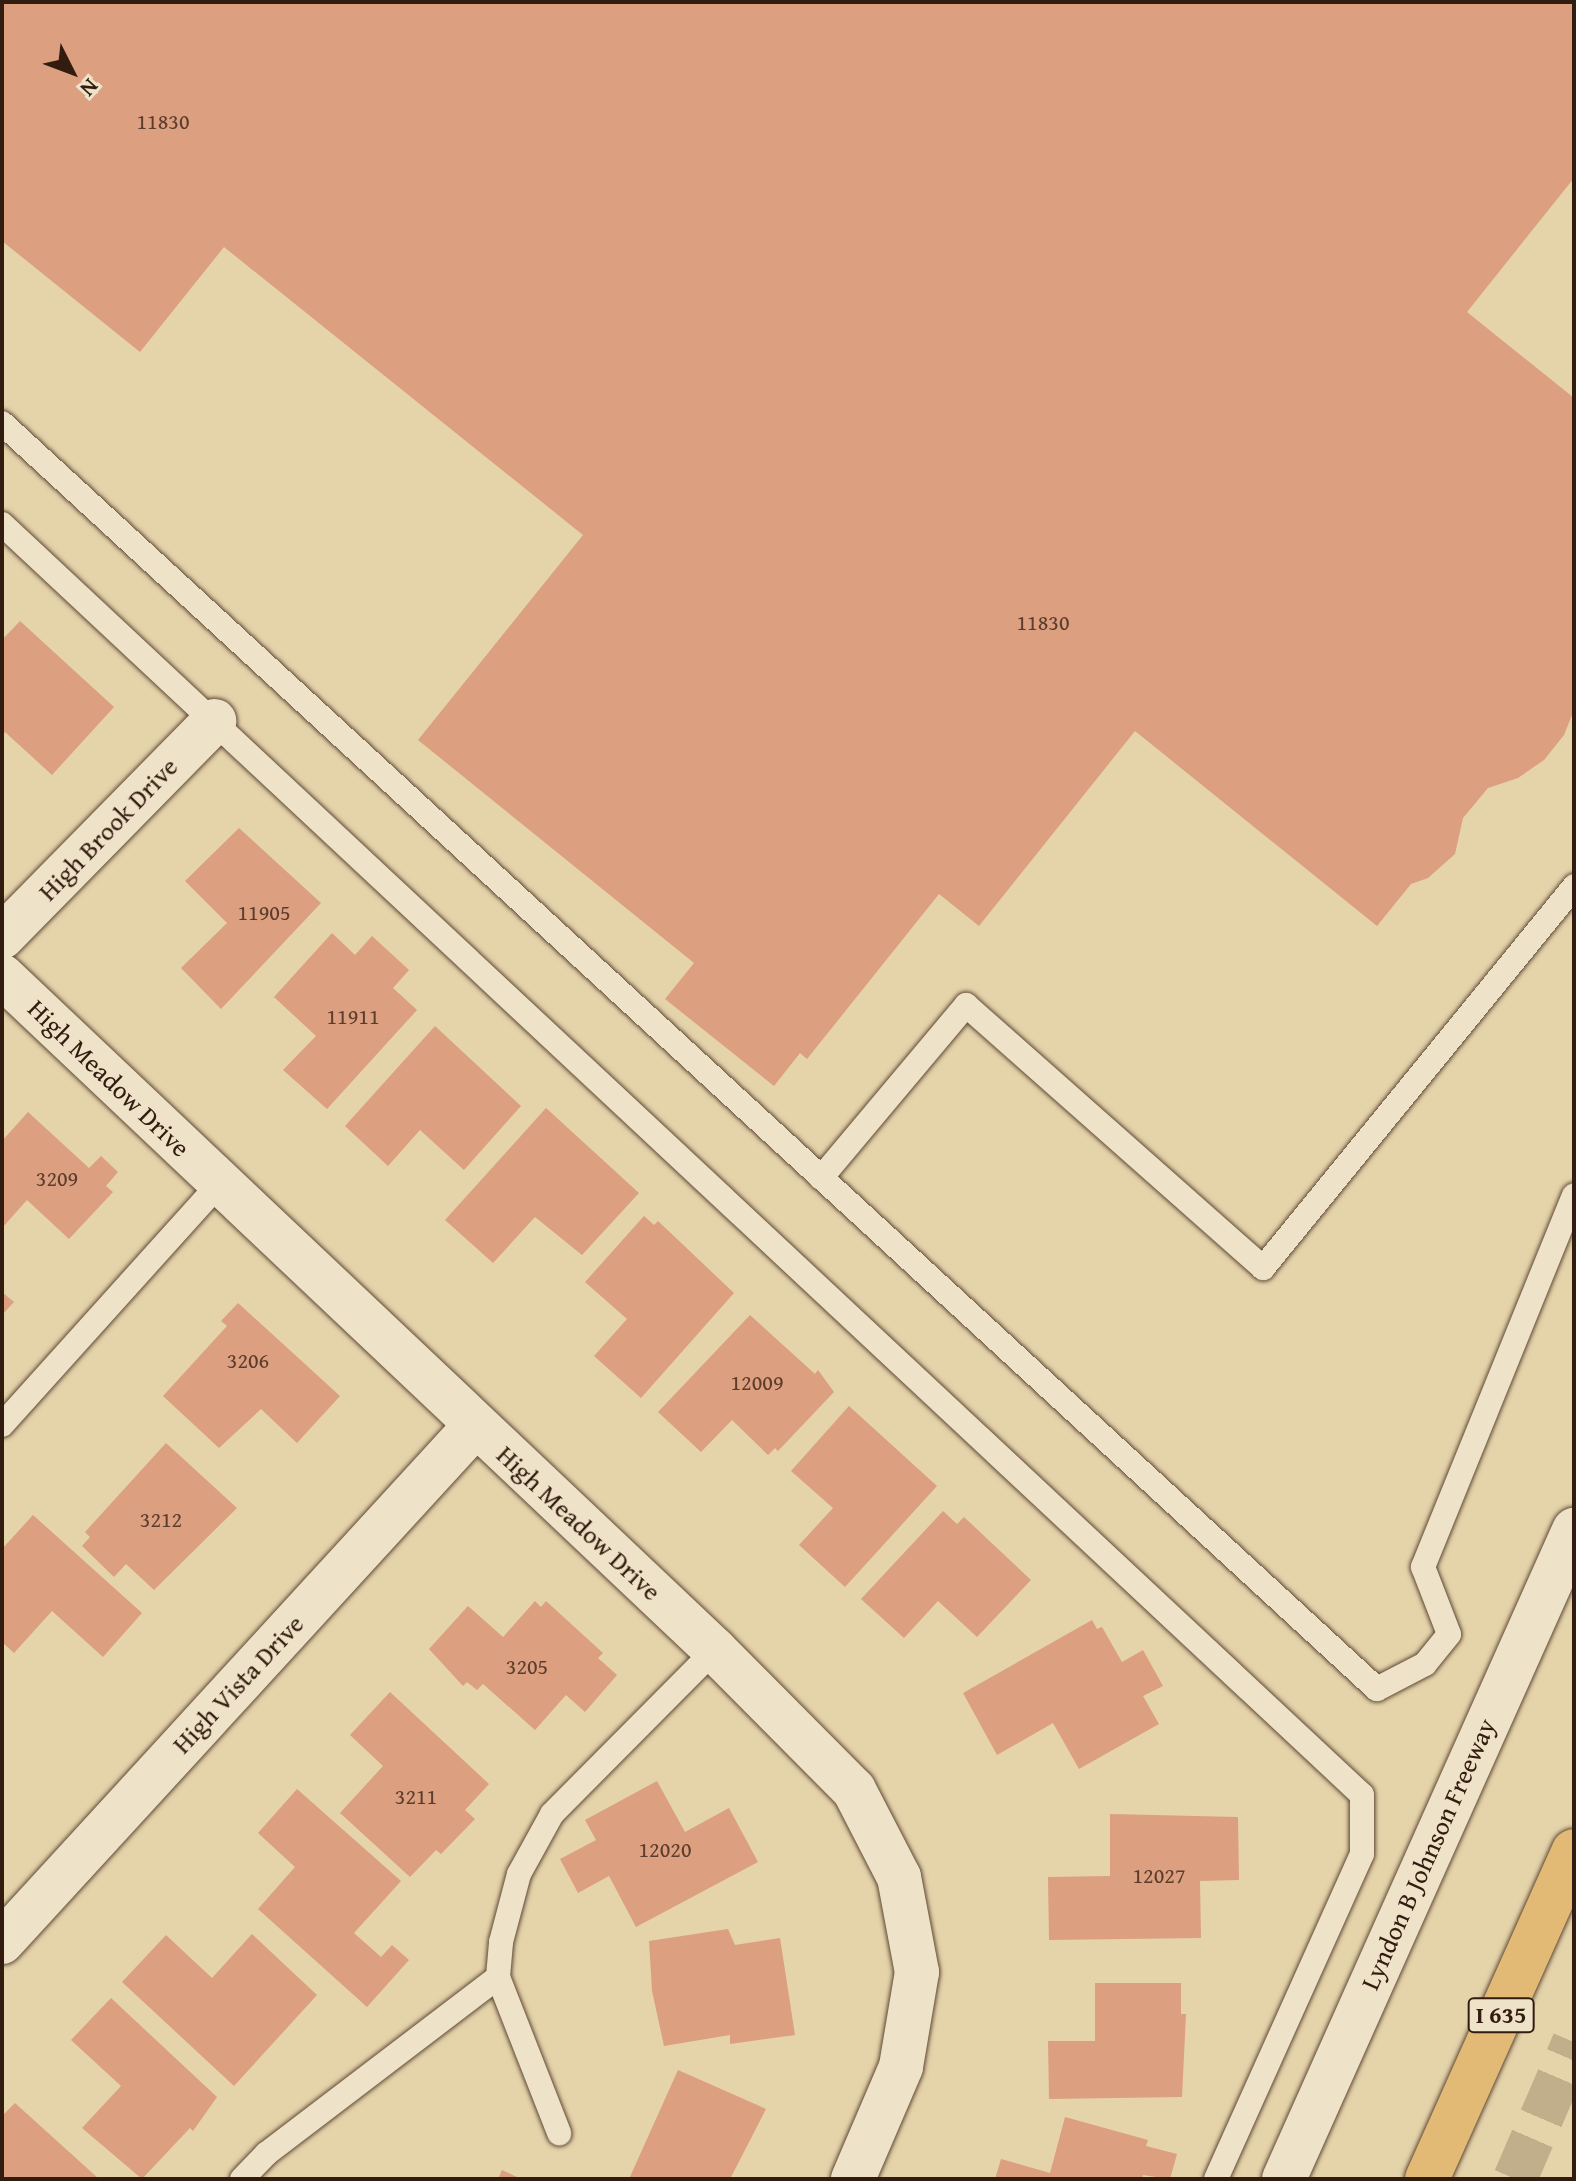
<!DOCTYPE html>
<html>
<head>
<meta charset="utf-8">
<style>
	body { margin:0 }
	#map { position:relative; width:1576px; height:2181px; overflow:hidden; background:#e5d3aa; font-family:"Gentium Book Plus",serif }
	div>[style] { position:absolute }
	.building>* { inset:0; background:#dc9f80 }
	.motorway-tunnel>* { height:44px; margin-top:-22px; transform-origin:0; background:repeating-linear-gradient(90deg,#c1ae8b 0 44px,transparent 0 66px) }
	.roads { filter:drop-shadow(0 0 2px #5f4a36) drop-shadow(0 0 2px #5f4a36) }
	.service>* { height:24px; margin:-12px; padding:0 12px; transform-origin:12px; border-radius:12px; background:#eee2c8 }
	.minor>* { height:44px; margin:-22px; padding:0 22px; transform-origin:22px; border-radius:22px; background:#eee2c8 }
	.secondary>* { height:44px; margin:-22px; padding:0 22px; transform-origin:22px; border-radius:22px; background:#eee2c8 }
	.motorway>* { height:44px; margin:-22px; padding:0 22px; transform-origin:22px; border-radius:22px; background:#e2ba75 }
	span { translate:-50% -50%; white-space:nowrap; text-align:center; line-height:1.15; -webkit-text-stroke:6px #eee2c8; paint-order:stroke }
	.number-label { font-size:22px; color:#5c3d2b }
	.number-label span { -webkit-text-stroke-width:0 }
	.shield-label span { padding:2px 6px; background:#eee2c8; border:2px solid; border-radius:6px; -webkit-text-stroke-width:0 }
	.shield-label { font-size:24px; color:#321c0f; font-weight:700 }
	.street-label { font-size:26px; color:#321c0f }
	.frame { position:absolute; inset:0; border:4px solid #321c0f; pointer-events:none }
	.north { position:absolute; left:32px; top:32px; width:80px; height:80px; -webkit-text-stroke:6px #eee2c8; paint-order:stroke; rotate:132deg; font-size:22px; font-weight:700; line-height:32px; text-align:center; color:#321c0f }
	.north::after { content:''; display:block; margin:auto; width:28px; height:36px; background:#321c0f; clip-path:polygon(50% 0,100% 100%,50% 72%,0 100%) }
</style>
</head>
<body>
<div id="map">
	<div class="building">
		<i style="clip-path:polygon(2px 2px,1574px 2px,1574px 178px,1467px 312px,1574px 398px,1574px 710px,1564px 735px,1544px 760px,1518px 778px,1488px 788px,1463px 818px,1455px 854px,1428px 878px,1411px 884px,1377px 926px,1135px 731px,979px 926px,939px 894px,807px 1059px,800px 1053px,774px 1086px,665px 999px,694px 963px,418px 740px,583px 535px,224px 247px,140px 352px,2px 241px)"></i>
		<i style="clip-path:polygon(20px 621px,114px 707px,52px 775px,5px 732px,2px 736px,2px 640px)"></i>
		<i style="clip-path:polygon(239px 828px,321px 903px,221px 1009px,181px 968px,227px 923px,185px 881px)"></i>
		<i style="clip-path:polygon(332px 933px,355px 955px,372px 936px,409px 970px,393px 988px,417px 1010px,327px 1109px,283px 1070px,316px 1036px,274px 997px)"></i>
		<i style="clip-path:polygon(435px 1026px,521px 1106px,464px 1170px,420px 1130px,388px 1166px,345px 1126px)"></i>
		<i style="clip-path:polygon(546px 1108px,639px 1193px,582px 1255px,535px 1217px,493px 1263px,445px 1220px)"></i>
		<i style="clip-path:polygon(28px 1112px,89px 1168px,101px 1156px,118px 1172px,106px 1186px,113px 1192px,69px 1239px,27px 1200px,2px 1228px,2px 1141px)"></i>
		<i style="clip-path:polygon(644px 1216px,654px 1225px,658px 1221px,734px 1293px,641px 1398px,594px 1356px,627px 1319px,585px 1282px)"></i>
		<i style="clip-path:polygon(2px 1292px,14px 1302px,2px 1315px)"></i>
		<i style="clip-path:polygon(238px 1303px,340px 1396px,297px 1443px,261px 1409px,219px 1448px,163px 1396px,227px 1326px,221px 1321px)"></i>
		<i style="clip-path:polygon(750px 1315px,815px 1374px,818px 1370px,834px 1392px,778px 1451px,775px 1448px,768px 1455px,732px 1420px,701px 1452px,658px 1412px)"></i>
		<i style="clip-path:polygon(849px 1406px,937px 1486px,845px 1587px,799px 1545px,833px 1508px,791px 1471px)"></i>
		<i style="clip-path:polygon(166px 1443px,237px 1508px,154px 1590px,126px 1564px,114px 1577px,82px 1546px,90px 1537px,85px 1532px)"></i>
		<i style="clip-path:polygon(943px 1511px,957px 1524px,964px 1517px,1031px 1580px,977px 1637px,938px 1601px,904px 1638px,861px 1599px)"></i>
		<i style="clip-path:polygon(33px 1515px,142px 1613px,103px 1657px,52px 1611px,14px 1653px,2px 1642px,2px 1549px)"></i>
		<i style="clip-path:polygon(535px 1601px,541px 1607px,546px 1601px,603px 1653px,598px 1658px,617px 1675px,585px 1712px,566px 1695px,535px 1730px,483px 1684px,477px 1690px,467px 1682px,463px 1686px,429px 1649px,468px 1606px,503px 1637px)"></i>
		<i style="clip-path:polygon(1092px 1620px,1097px 1629px,1102px 1627px,1122px 1662px,1143px 1650px,1163px 1686px,1143px 1696px,1159px 1724px,1079px 1769px,1053px 1723px,997px 1755px,963px 1693px)"></i>
		<i style="clip-path:polygon(390px 1692px,489px 1784px,465px 1810px,475px 1819px,441px 1854px,436px 1850px,410px 1877px,340px 1813px,383px 1766px,350px 1735px)"></i>
		<i style="clip-path:polygon(657px 1781px,685px 1832px,729px 1808px,758px 1862px,636px 1927px,609px 1876px,578px 1893px,560px 1859px,596px 1840px,585px 1820px)"></i>
		<i style="clip-path:polygon(297px 1789px,401px 1881px,354px 1933px,381px 1957px,392px 1945px,409px 1960px,367px 2007px,258px 1909px,295px 1867px,258px 1833px)"></i>
		<i style="clip-path:polygon(1110px 1814px,1238px 1817px,1239px 1880px,1200px 1881px,1201px 1938px,1049px 1940px,1048px 1877px,1110px 1876px)"></i>
		<i style="clip-path:polygon(728px 1929px,735px 1945px,780px 1938px,795px 2035px,730px 2044px,730px 2035px,664px 2046px,652px 1991px,649px 1941px)"></i>
		<i style="clip-path:polygon(252px 1934px,317px 1995px,234px 2086px,122px 1982px,166px 1935px,212px 1978px)"></i>
		<i style="clip-path:polygon(1095px 1983px,1181px 1983px,1181px 2014px,1186px 2014px,1182px 2097px,1049px 2099px,1048px 2041px,1095px 2041px)"></i>
		<i style="clip-path:polygon(111px 1998px,217px 2097px,193px 2131px,190px 2128px,142px 2179px,82px 2128px,121px 2086px,71px 2040px)"></i>
		<i style="clip-path:polygon(678px 2070px,766px 2109px,730px 2179px,629px 2179px)"></i>
		<i style="clip-path:polygon(15px 2103px,99px 2179px,2px 2179px,2px 2116px)"></i>
		<i style="clip-path:polygon(1065px 2117px,1148px 2140px,1146px 2146px,1177px 2154px,1170px 2179px,1143px 2175px,1142px 2179px,995px 2179px,1001px 2159px,1050px 2173px)"></i>
		<i style="clip-path:polygon(502px 2170px,521px 2179px,498px 2179px)"></i>
	</div>
	<div class="motorway-tunnel">
		<i style="left:1515px;top:2179px;width:149px;rotate:-66.7deg"></i>
	</div>
	<div class="roads">
		<div class="service">
			<i style="left:2px;top:423px;width:1869px;rotate:42.64deg"></i>
			<i style="left:1377px;top:1689px;width:54px;rotate:-27.5deg"></i>
			<i style="left:1425px;top:1664px;width:38px;rotate:-51deg"></i>
			<i style="left:1449px;top:1634px;width:72px;rotate:-111.2deg"></i>
			<i style="left:1423px;top:1567px;width:401px;rotate:-67.9deg"></i>
			<i style="left:2px;top:524px;width:1861px;rotate:43.06deg"></i>
			<i style="left:1362px;top:1795px;width:59px;rotate:90deg"></i>
			<i style="left:1362px;top:1854px;width:356px;rotate:114.2deg"></i>
			<i style="left:821px;top:1178px;width:226px;rotate:-50deg"></i>
			<i style="left:966px;top:1005px;width:397px;rotate:41.5deg"></i>
			<i style="left:1263px;top:1268px;width:493px;rotate:-50.8deg"></i>
			<i style="left:2px;top:1425px;width:326px;rotate:-48deg"></i>
			<i style="left:498px;top:1977px;width:168px;rotate:68.6deg"></i>
			<i style="left:242px;top:2179px;width:35px;rotate:-46deg"></i>
			<i style="left:266px;top:2154px;width:292px;rotate:-37.3deg"></i>
			<i style="left:498px;top:1977px;width:35px;rotate:-85deg"></i>
			<i style="left:501px;top:1942px;width:70px;rotate:-75.2deg"></i>
			<i style="left:519px;top:1874px;width:68px;rotate:-61.2deg"></i>
			<i style="left:552px;top:1814px;width:231px;rotate:-45.2deg"></i>
		</div>
		<div class="minor">
			<i style="left:2px;top:937px;width:303px;rotate:-45.5deg"></i>
			<i style="left:2px;top:976px;width:981px;rotate:43.39deg"></i>
			<i style="left:715px;top:1650px;width:197px;rotate:45.2deg"></i>
			<i style="left:854px;top:1790px;width:98px;rotate:62.7deg"></i>
			<i style="left:899px;top:1877px;width:97px;rotate:79.3deg"></i>
			<i style="left:917px;top:1972px;width:96px;rotate:99.6deg"></i>
			<i style="left:901px;top:2067px;width:122px;rotate:113.2deg"></i>
			<i style="left:2px;top:1942px;width:700px;rotate:-47.49deg"></i>
		</div>
		<div class="secondary">
			<i style="left:1284px;top:2179px;width:711px;rotate:-65.92deg"></i>
		</div>
		<div class="motorway">
			<i style="left:1427px;top:2179px;width:359px;rotate:-65.9deg"></i>
		</div>
	</div>
	<div class="number-label">
		<span style="left:163px;top:122px">11830</span>
		<span style="left:1043px;top:623px">11830</span>
		<span style="left:264px;top:913px">11905</span>
		<span style="left:353px;top:1017px">11911</span>
		<span style="left:57px;top:1179px">3209</span>
		<span style="left:248px;top:1361px">3206</span>
		<span style="left:757px;top:1383px">12009</span>
		<span style="left:161px;top:1520px">3212</span>
		<span style="left:527px;top:1667px">3205</span>
		<span style="left:416px;top:1797px">3211</span>
		<span style="left:665px;top:1850px">12020</span>
		<span style="left:1159px;top:1876px">12027</span>
	</div>
	<div class="shield-label">
		<span style="left:1501px;top:2015px">I 635</span>
	</div>
	<div class="street-label">
		<span style="left:108px;top:829px;rotate:-46deg">High Brook Drive</span>
		<span style="left:109px;top:1078px;rotate:44deg">High Meadow Drive</span>
		<span style="left:579px;top:1523px;rotate:43deg">High Meadow Drive</span>
		<span style="left:238px;top:1684px;rotate:-47deg">High Vista Drive</span>
		<span style="left:1428px;top:1854px;rotate:-66deg">Lyndon B Johnson Freeway</span>
	</div>
	<div class="frame"></div>
	<div class="north">N</div>
</div>
</body>
</html>
